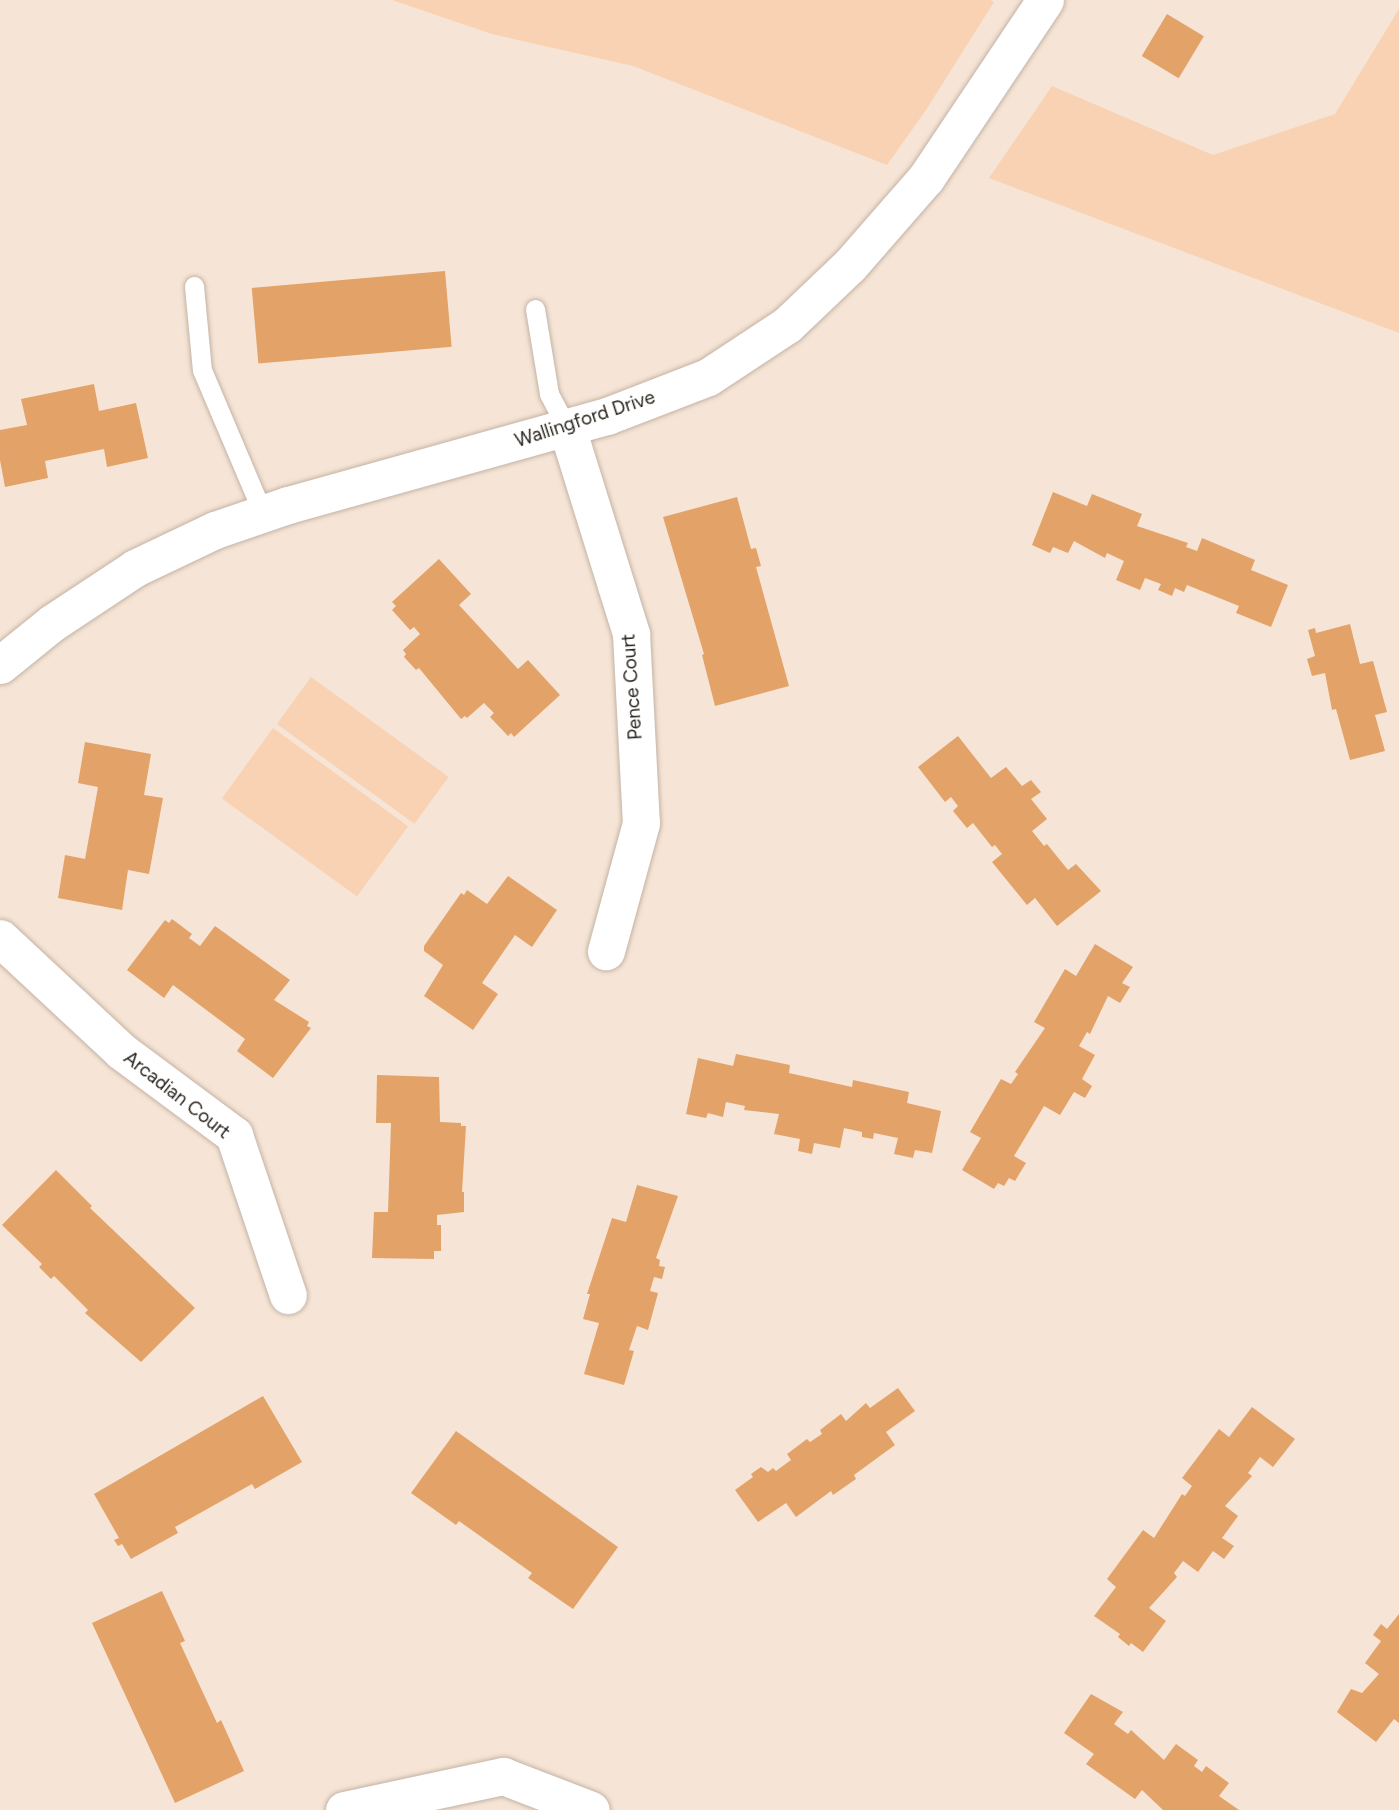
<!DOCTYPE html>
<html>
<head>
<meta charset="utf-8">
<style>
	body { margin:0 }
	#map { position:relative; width:1399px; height:1810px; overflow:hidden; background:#f6e5d6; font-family:Figtree,sans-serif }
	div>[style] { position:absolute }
	.green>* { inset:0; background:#f8d2b2; transform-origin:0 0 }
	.building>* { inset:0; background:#e3a268; transform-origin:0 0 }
	.roads { filter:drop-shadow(0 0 2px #c4b3a5) drop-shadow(0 0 2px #c4b3a5) }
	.service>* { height:19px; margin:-9.5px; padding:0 9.5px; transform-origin:9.5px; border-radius:9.5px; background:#fff }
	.minor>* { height:37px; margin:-18.5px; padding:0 18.5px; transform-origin:18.5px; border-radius:18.5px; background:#fff }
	span { translate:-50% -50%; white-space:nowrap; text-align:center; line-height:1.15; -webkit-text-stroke:6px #fff; paint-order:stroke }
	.street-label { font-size:19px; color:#2a241e }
</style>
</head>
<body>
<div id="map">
	<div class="green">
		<i style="clip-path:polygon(392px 0,991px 0,994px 2px,926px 110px,887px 165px,633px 66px,492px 34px)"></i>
		<i style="clip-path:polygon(1399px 9px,1399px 333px,989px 178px,1052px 86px,1213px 155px,1335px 114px)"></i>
		<i style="left:311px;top:677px;width:170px;height:58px;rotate:36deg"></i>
		<i style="left:273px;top:728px;width:167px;height:87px;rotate:36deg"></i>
	</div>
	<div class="building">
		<i style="left:1167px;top:14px;width:43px;height:49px;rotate:31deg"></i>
		<i style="left:445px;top:271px;width:76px;height:194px;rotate:85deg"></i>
		<i style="clip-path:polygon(94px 384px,99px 411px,136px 403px,148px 458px,107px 467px,104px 449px,45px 461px,48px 478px,5px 487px,0 460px,0 430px,27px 425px,21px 399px)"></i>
		<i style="clip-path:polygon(1053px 492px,1087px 506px,1092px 494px,1142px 514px,1137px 526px,1188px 543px,1186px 547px,1197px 551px,1202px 538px,1255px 560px,1251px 570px,1288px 585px,1271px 627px,1236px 613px,1239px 606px,1187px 585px,1184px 592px,1175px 588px,1172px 596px,1158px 590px,1161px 584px,1145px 578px,1140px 590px,1116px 580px,1124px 561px,1107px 553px,1105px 558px,1074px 541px,1068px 553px,1053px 547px,1050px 553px,1032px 545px)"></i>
		<i style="clip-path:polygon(737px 497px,751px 549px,756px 548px,761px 566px,756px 567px,789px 686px,715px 706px,702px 655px,704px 654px,663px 517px)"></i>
		<i style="clip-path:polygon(439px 559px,471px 594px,459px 605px,518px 669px,528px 660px,560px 695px,514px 737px,511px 733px,508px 736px,490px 717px,494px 713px,484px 703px,467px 718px,465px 716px,461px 719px,419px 668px,416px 670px,404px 657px,406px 654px,403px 650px,420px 634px,414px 627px,410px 630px,392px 610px,396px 606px,392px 602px)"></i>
		<i style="clip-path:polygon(1350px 624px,1360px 664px,1373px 661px,1387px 712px,1375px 715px,1385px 751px,1350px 760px,1336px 709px,1332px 710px,1325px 673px,1312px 676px,1307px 659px,1315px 656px,1308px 630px,1315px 628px,1316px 633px)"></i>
		<i style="clip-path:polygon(958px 736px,991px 778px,1006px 767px,1022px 786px,1031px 780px,1041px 792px,1031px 799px,1047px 819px,1032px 831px,1044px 846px,1047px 844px,1068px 870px,1076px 864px,1101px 891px,1057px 926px,1035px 898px,1027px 905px,992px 862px,1002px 854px,995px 845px,992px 847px,973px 823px,967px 828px,953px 811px,958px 806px,951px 797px,945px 802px,918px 767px)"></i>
		<i style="clip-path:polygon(85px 742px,151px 754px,144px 795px,163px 798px,149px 874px,128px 870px,122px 910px,58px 898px,65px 855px,85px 859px,98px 787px,78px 783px)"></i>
		<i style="clip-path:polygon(508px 876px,557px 910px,532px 947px,515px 935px,482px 983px,498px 994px,473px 1030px,424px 996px,443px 965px,424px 951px,424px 946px,461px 893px,464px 895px,467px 890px,487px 904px)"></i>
		<i style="clip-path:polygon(172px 919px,192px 934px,189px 938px,200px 946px,215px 926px,290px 980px,274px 1000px,309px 1022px,307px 1026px,311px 1028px,273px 1078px,237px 1051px,245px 1039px,173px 985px,164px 998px,127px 970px,165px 920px,169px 923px)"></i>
		<i style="clip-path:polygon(1095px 944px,1133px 967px,1122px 983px,1130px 987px,1120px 1003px,1108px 996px,1090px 1034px,1087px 1032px,1079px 1046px,1095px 1055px,1082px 1079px,1092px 1086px,1085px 1098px,1074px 1092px,1060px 1115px,1044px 1106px,1014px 1156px,1026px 1163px,1015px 1181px,1009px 1178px,1004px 1186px,998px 1183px,994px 1189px,962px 1170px,981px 1138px,970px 1132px,1001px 1079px,1011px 1084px,1018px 1074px,1015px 1072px,1045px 1028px,1034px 1022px,1065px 969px,1076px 976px)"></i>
		<i style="clip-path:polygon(736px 1054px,790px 1065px,789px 1073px,852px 1087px,853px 1080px,909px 1092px,907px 1103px,941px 1111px,932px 1153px,915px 1150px,913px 1158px,894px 1154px,898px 1138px,874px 1133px,873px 1139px,862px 1137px,862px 1132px,844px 1128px,840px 1148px,814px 1143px,812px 1154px,798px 1151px,800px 1139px,774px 1134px,779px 1114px,744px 1110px,745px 1106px,726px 1102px,723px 1117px,708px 1113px,706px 1118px,686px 1114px,698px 1058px,733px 1066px)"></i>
		<i style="clip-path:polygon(377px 1075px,439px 1077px,440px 1122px,461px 1123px,461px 1126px,466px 1126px,462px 1192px,464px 1192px,464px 1212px,437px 1215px,437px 1225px,441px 1225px,441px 1251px,434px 1251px,434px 1259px,372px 1258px,374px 1212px,388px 1212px,390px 1154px,391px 1123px,376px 1123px)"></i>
		<i style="clip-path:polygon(56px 1170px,92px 1206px,90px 1208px,195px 1308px,141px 1362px,85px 1313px,88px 1310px,54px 1276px,51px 1279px,39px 1267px,42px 1264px,2px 1225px)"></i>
		<i style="clip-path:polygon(637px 1185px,678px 1196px,656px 1258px,660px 1260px,659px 1266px,665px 1267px,662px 1279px,654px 1277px,650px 1291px,658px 1293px,648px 1330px,637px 1326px,629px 1350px,634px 1351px,624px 1385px,584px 1374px,599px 1323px,583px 1319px,590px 1294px,587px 1294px,612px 1218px,626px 1222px)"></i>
		<i style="clip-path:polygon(898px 1388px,915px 1411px,886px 1432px,895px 1445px,854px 1475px,856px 1479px,833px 1495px,831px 1491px,796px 1517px,786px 1503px,758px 1522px,735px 1490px,753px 1477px,751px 1474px,761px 1467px,768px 1472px,773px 1468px,776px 1471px,791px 1460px,787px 1454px,807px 1439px,810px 1442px,822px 1434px,820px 1430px,841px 1414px,846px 1421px,866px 1403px,870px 1408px)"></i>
		<i style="clip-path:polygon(263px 1396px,302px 1462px,255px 1489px,252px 1484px,175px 1527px,178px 1533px,131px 1559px,122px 1544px,118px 1546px,114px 1540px,119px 1538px,94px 1494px)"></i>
		<i style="clip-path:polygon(1252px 1407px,1295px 1439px,1273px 1467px,1260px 1457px,1248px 1473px,1252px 1476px,1225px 1506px,1238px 1516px,1222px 1538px,1234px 1546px,1224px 1559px,1213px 1551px,1198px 1572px,1183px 1561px,1174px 1573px,1177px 1577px,1149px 1608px,1166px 1621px,1143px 1652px,1131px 1643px,1129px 1646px,1118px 1637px,1120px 1634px,1094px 1616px,1116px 1587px,1107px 1579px,1143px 1530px,1154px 1538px,1182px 1494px,1185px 1496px,1192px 1486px,1182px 1478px,1219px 1429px,1229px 1437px)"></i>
		<i style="clip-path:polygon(456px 1431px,618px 1547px,573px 1609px,528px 1578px,532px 1573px,459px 1521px,456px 1525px,411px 1493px)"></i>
		<i style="clip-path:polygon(162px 1591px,185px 1641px,180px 1643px,217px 1723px,221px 1720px,244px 1771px,175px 1803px,92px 1623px)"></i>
		<i style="clip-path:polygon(1399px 1614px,1399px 1723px,1394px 1719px,1376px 1742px,1337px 1712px,1351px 1689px,1362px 1693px,1379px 1674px,1365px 1663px,1381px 1641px,1373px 1635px,1381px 1624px,1387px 1629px)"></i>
		<i style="clip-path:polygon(1091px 1694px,1123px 1712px,1114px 1724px,1128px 1734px,1131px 1730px,1164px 1760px,1176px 1744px,1198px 1760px,1194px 1766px,1202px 1772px,1206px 1766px,1229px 1783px,1219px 1796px,1239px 1810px,1163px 1810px,1142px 1790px,1135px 1799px,1086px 1764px,1094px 1754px,1064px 1733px)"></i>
	</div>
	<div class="roads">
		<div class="service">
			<i style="left:194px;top:286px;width:84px;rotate:84.6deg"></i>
			<i style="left:202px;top:370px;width:156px;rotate:67deg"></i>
			<i style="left:535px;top:309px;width:86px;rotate:80.6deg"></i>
			<i style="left:549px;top:394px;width:38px;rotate:62deg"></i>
		</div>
		<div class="minor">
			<i style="left:567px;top:428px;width:216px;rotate:72.7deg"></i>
			<i style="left:631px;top:634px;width:189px;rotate:87deg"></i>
			<i style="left:641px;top:823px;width:133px;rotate:105.3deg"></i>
			<i style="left:0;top:665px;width:67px;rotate:-38.9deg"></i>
			<i style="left:52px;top:623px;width:100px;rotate:-33.5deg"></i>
			<i style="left:135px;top:568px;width:89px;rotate:-25.4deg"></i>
			<i style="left:215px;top:530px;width:77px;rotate:-18.9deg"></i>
			<i style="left:288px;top:505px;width:331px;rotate:-15.6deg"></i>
			<i style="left:607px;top:416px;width:108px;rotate:-21.1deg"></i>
			<i style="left:708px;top:377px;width:95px;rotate:-33.4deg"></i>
			<i style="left:787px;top:325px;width:87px;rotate:-43.6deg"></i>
			<i style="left:850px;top:265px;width:116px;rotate:-48.9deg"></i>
			<i style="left:926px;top:178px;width:214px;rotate:-56.2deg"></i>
			<i style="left:0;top:938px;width:166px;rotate:43deg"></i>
			<i style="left:121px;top:1051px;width:141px;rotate:36.6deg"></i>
			<i style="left:234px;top:1135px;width:169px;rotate:71.4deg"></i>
			<i style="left:344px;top:1810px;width:163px;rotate:-12.1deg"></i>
			<i style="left:503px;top:1776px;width:94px;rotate:21.1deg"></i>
		</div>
	</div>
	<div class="street-label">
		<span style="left:585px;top:419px;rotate:-18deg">Wallingford Drive</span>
		<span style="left:632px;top:687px;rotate:-94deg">Pence Court</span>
		<span style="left:177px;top:1095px;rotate:38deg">Arcadian Court</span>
	</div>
</div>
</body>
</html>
